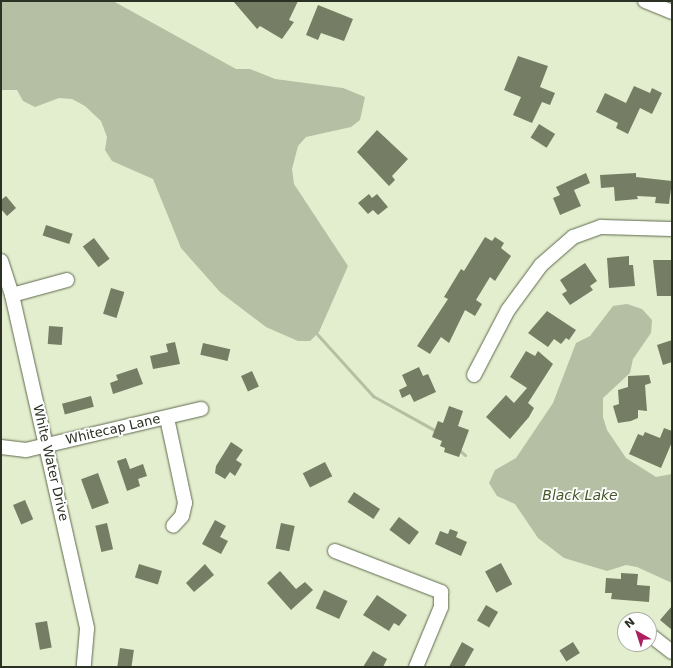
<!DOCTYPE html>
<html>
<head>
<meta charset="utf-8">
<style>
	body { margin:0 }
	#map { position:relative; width:673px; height:668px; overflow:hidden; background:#e2eece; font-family:"DejaVu Sans",sans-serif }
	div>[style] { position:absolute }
	.water>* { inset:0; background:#b4bfa3 }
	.stream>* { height:3px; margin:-1.5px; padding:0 1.5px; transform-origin:1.5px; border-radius:1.5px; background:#b4bfa3 }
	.building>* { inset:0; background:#757e64; transform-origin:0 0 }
	.roads { filter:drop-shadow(0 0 1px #5f694d) drop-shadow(0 0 1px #5f694d) }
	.minor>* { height:14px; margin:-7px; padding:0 7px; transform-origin:7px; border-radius:7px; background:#fff }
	span { translate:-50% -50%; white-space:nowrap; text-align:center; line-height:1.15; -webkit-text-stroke:3.5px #fff; paint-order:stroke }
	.street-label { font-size:13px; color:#2c3125 }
	.water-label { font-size:14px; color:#48572a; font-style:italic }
	.frame { position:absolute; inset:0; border:2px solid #2c3125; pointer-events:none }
	.north { position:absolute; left:617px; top:612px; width:40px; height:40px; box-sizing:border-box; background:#fff; border:1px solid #abada8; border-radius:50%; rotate:321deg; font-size:11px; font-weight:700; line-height:16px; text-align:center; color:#2c3125 }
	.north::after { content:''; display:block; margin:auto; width:14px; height:18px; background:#ac205f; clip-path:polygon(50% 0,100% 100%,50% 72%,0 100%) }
</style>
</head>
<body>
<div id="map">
	<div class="water">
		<i style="clip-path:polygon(1px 1px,113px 1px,236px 69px,250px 69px,275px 79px,343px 88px,365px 97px,360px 120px,351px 127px,306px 137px,298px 146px,292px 169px,294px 184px,348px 266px,319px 332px,310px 341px,298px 341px,266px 327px,220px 292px,181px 248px,153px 179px,112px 161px,105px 150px,107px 137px,101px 121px,85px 106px,72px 99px,59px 98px,35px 107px,23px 101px,17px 90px,1px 90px)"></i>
		<i style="clip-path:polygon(627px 304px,642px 309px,652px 320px,651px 333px,633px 359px,630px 373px,603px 398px,603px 417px,607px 430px,626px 458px,656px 477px,672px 474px,672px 583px,637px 567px,626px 565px,607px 571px,564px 558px,538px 538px,515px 504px,497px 496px,489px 483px,495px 470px,516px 458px,553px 403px,576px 343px,590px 336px,613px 306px)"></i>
	</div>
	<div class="stream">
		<i style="left:317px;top:334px;width:84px;rotate:47.9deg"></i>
		<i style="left:373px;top:396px;width:74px;rotate:29deg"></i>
		<i style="left:459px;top:450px;width:8px;rotate:40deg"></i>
	</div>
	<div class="building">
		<i style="clip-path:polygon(233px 1px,298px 1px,289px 20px,294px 22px,282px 39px,260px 26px,257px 29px)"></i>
		<i style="clip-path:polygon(318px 5px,353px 19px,344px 41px,321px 33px,318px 40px,306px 35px)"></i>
		<i style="clip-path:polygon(518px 56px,548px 66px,540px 87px,555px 93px,550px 105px,542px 102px,532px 123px,513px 115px,521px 97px,504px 90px)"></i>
		<i style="clip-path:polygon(634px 86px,650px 93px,652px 88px,662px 93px,652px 114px,640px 108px,628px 134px,616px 128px,618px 123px,596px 112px,605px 93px,626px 103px)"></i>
		<i style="left:539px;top:124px;width:19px;height:16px;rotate:32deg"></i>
		<i style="clip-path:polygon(377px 130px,408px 159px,392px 176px,395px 180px,389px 186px,357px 152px)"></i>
		<i style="clip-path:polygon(586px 173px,590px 183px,574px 190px,581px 206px,560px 215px,553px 198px,560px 195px,556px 187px)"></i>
		<i style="clip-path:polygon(636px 173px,636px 177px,672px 181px,669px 204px,655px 203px,656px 197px,637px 196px,638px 199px,615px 201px,614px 187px,601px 188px,600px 175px)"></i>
		<i style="clip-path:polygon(369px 194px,372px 198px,377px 194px,388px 207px,378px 215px,373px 210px,368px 214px,358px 203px)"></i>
		<i style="clip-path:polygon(6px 196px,16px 208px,7px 216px,1px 209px,1px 200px)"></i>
		<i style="left:46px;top:225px;width:28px;height:11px;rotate:18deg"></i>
		<i style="clip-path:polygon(485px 237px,492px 241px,495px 237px,504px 243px,501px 248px,511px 256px,495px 281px,490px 277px,476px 300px,482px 304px,475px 316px,465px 310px,449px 343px,441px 337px,430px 354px,417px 346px,448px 299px,444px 297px,461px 269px,464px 271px)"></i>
		<i style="left:94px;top:238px;width:26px;height:14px;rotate:53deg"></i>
		<i style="clip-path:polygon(629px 256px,629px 265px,633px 265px,635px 286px,609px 288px,607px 258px)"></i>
		<i style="clip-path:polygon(653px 260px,672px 260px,672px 296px,657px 296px)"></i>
		<i style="clip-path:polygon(585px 263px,597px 281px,590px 286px,593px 290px,570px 305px,562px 294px,567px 291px,560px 280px)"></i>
		<i style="left:111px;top:288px;width:14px;height:27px;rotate:17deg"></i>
		<i style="clip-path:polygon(547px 311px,576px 330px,569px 340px,566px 338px,561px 344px,554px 339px,548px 347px,528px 333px)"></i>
		<i style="left:49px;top:326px;width:14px;height:18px;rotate:4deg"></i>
		<i style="clip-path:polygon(672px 340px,672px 362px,663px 365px,657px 345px)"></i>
		<i style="clip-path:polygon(175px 342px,180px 364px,153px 369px,150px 356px,168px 352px,166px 344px)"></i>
		<i style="left:203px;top:343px;width:28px;height:12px;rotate:13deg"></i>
		<i style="clip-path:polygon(526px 351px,535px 356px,538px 351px,553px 364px,528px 403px,534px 408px,529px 417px,510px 439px,486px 417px,506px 395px,514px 403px,527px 388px,510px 377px)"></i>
		<i style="clip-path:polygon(419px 367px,423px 376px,428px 374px,436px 392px,414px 402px,410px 394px,402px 398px,399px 390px,407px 386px,402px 375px)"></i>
		<i style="clip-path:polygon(137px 368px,143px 384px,113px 394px,110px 383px,118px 380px,116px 375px)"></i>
		<i style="left:252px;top:371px;width:17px;height:12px;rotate:66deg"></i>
		<i style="clip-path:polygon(649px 375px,651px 383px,645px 385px,647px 411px,638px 410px,638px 418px,631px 421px,618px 423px,613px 406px,619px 404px,618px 390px,628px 387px,628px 376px)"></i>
		<i style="left:91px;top:396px;width:11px;height:30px;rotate:75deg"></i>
		<i style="clip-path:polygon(449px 406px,463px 411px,458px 426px,469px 430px,459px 457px,444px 452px,445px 448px,440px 446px,442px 441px,432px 437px,438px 421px,443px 423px)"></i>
		<i style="clip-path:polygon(664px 428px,672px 431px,672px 442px,661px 468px,629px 454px,638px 434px,643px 436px,645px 432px,660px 438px)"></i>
		<i style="clip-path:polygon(231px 442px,243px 450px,236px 460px,242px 464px,235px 476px,230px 472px,225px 479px,215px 473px,216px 466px)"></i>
		<i style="clip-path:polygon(126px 458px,130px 469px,143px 464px,147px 476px,138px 479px,140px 486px,127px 491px,117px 461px)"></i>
		<i style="left:325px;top:462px;width:16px;height:25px;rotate:63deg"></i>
		<i style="left:98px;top:473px;width:32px;height:18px;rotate:70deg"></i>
		<i style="left:354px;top:492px;width:31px;height:12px;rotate:33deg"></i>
		<i style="left:25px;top:500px;width:21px;height:13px;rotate:67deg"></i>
		<i style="left:399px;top:517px;width:25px;height:16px;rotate:37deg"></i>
		<i style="clip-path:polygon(215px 520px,226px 526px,220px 537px,228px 541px,221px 554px,202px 544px)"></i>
		<i style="left:107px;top:523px;width:27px;height:12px;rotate:77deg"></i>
		<i style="left:281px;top:523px;width:14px;height:26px;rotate:12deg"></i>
		<i style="clip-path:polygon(450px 529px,458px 532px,456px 537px,467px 542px,461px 556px,435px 544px,440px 531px,448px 534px)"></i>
		<i style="left:501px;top:563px;width:24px;height:18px;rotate:62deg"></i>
		<i style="left:139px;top:564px;width:24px;height:14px;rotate:17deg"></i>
		<i style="clip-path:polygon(205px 564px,214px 575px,194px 592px,186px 583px)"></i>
		<i style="clip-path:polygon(280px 571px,296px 589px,305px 582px,313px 590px,291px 610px,267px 583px)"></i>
		<i style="clip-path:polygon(621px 573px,638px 574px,637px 585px,650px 586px,649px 602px,611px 599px,612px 593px,605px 593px,606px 578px,621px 579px)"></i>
		<i style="left:324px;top:590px;width:26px;height:20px;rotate:25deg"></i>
		<i style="clip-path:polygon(377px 595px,407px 615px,399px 626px,394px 623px,389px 631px,363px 615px)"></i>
		<i style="left:486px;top:605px;width:14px;height:18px;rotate:30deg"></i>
		<i style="clip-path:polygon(672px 606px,672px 630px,660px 620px)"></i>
		<i style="left:47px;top:621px;width:27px;height:12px;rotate:80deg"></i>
		<i style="clip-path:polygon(462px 642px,474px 649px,464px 667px,449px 667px)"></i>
		<i style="left:573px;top:642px;width:13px;height:16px;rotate:58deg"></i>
		<i style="left:120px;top:648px;width:14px;height:19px;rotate:8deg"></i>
		<i style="clip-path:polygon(373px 651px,387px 659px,383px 667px,363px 667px)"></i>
	</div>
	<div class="roads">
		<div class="minor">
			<i style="left:645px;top:1px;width:29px;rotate:22deg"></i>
			<i style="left:1px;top:261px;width:36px;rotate:72deg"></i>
			<i style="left:12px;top:295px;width:342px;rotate:77.3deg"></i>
			<i style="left:87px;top:629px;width:38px;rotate:95deg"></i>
			<i style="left:12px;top:295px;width:57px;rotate:-15.3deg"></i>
			<i style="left:474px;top:375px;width:73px;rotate:-62.4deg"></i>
			<i style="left:508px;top:310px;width:56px;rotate:-53.7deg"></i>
			<i style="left:541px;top:265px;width:43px;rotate:-41.2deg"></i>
			<i style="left:573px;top:237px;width:30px;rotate:-20deg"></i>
			<i style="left:601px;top:227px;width:71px;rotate:1.6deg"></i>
			<i style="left:167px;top:418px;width:87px;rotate:78deg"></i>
			<i style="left:185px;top:503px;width:13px;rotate:103deg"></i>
			<i style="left:182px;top:516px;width:13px;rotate:132deg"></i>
			<i style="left:1px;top:447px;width:25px;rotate:7deg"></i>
			<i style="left:26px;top:450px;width:180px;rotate:-13.2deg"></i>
			<i style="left:335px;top:551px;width:114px;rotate:21.1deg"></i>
			<i style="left:441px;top:592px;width:15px;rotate:90deg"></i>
			<i style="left:441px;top:607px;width:65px;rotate:112.6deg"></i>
			<i style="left:649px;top:634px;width:29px;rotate:38deg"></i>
		</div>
	</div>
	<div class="street-label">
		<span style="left:113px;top:430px;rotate:-13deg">Whitecap Lane</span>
		<span style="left:50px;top:463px;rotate:77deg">White Water Drive</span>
	</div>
	<div class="water-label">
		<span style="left:580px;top:495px">Black Lake</span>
	</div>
	<div class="frame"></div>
	<div class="north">N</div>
</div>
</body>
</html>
